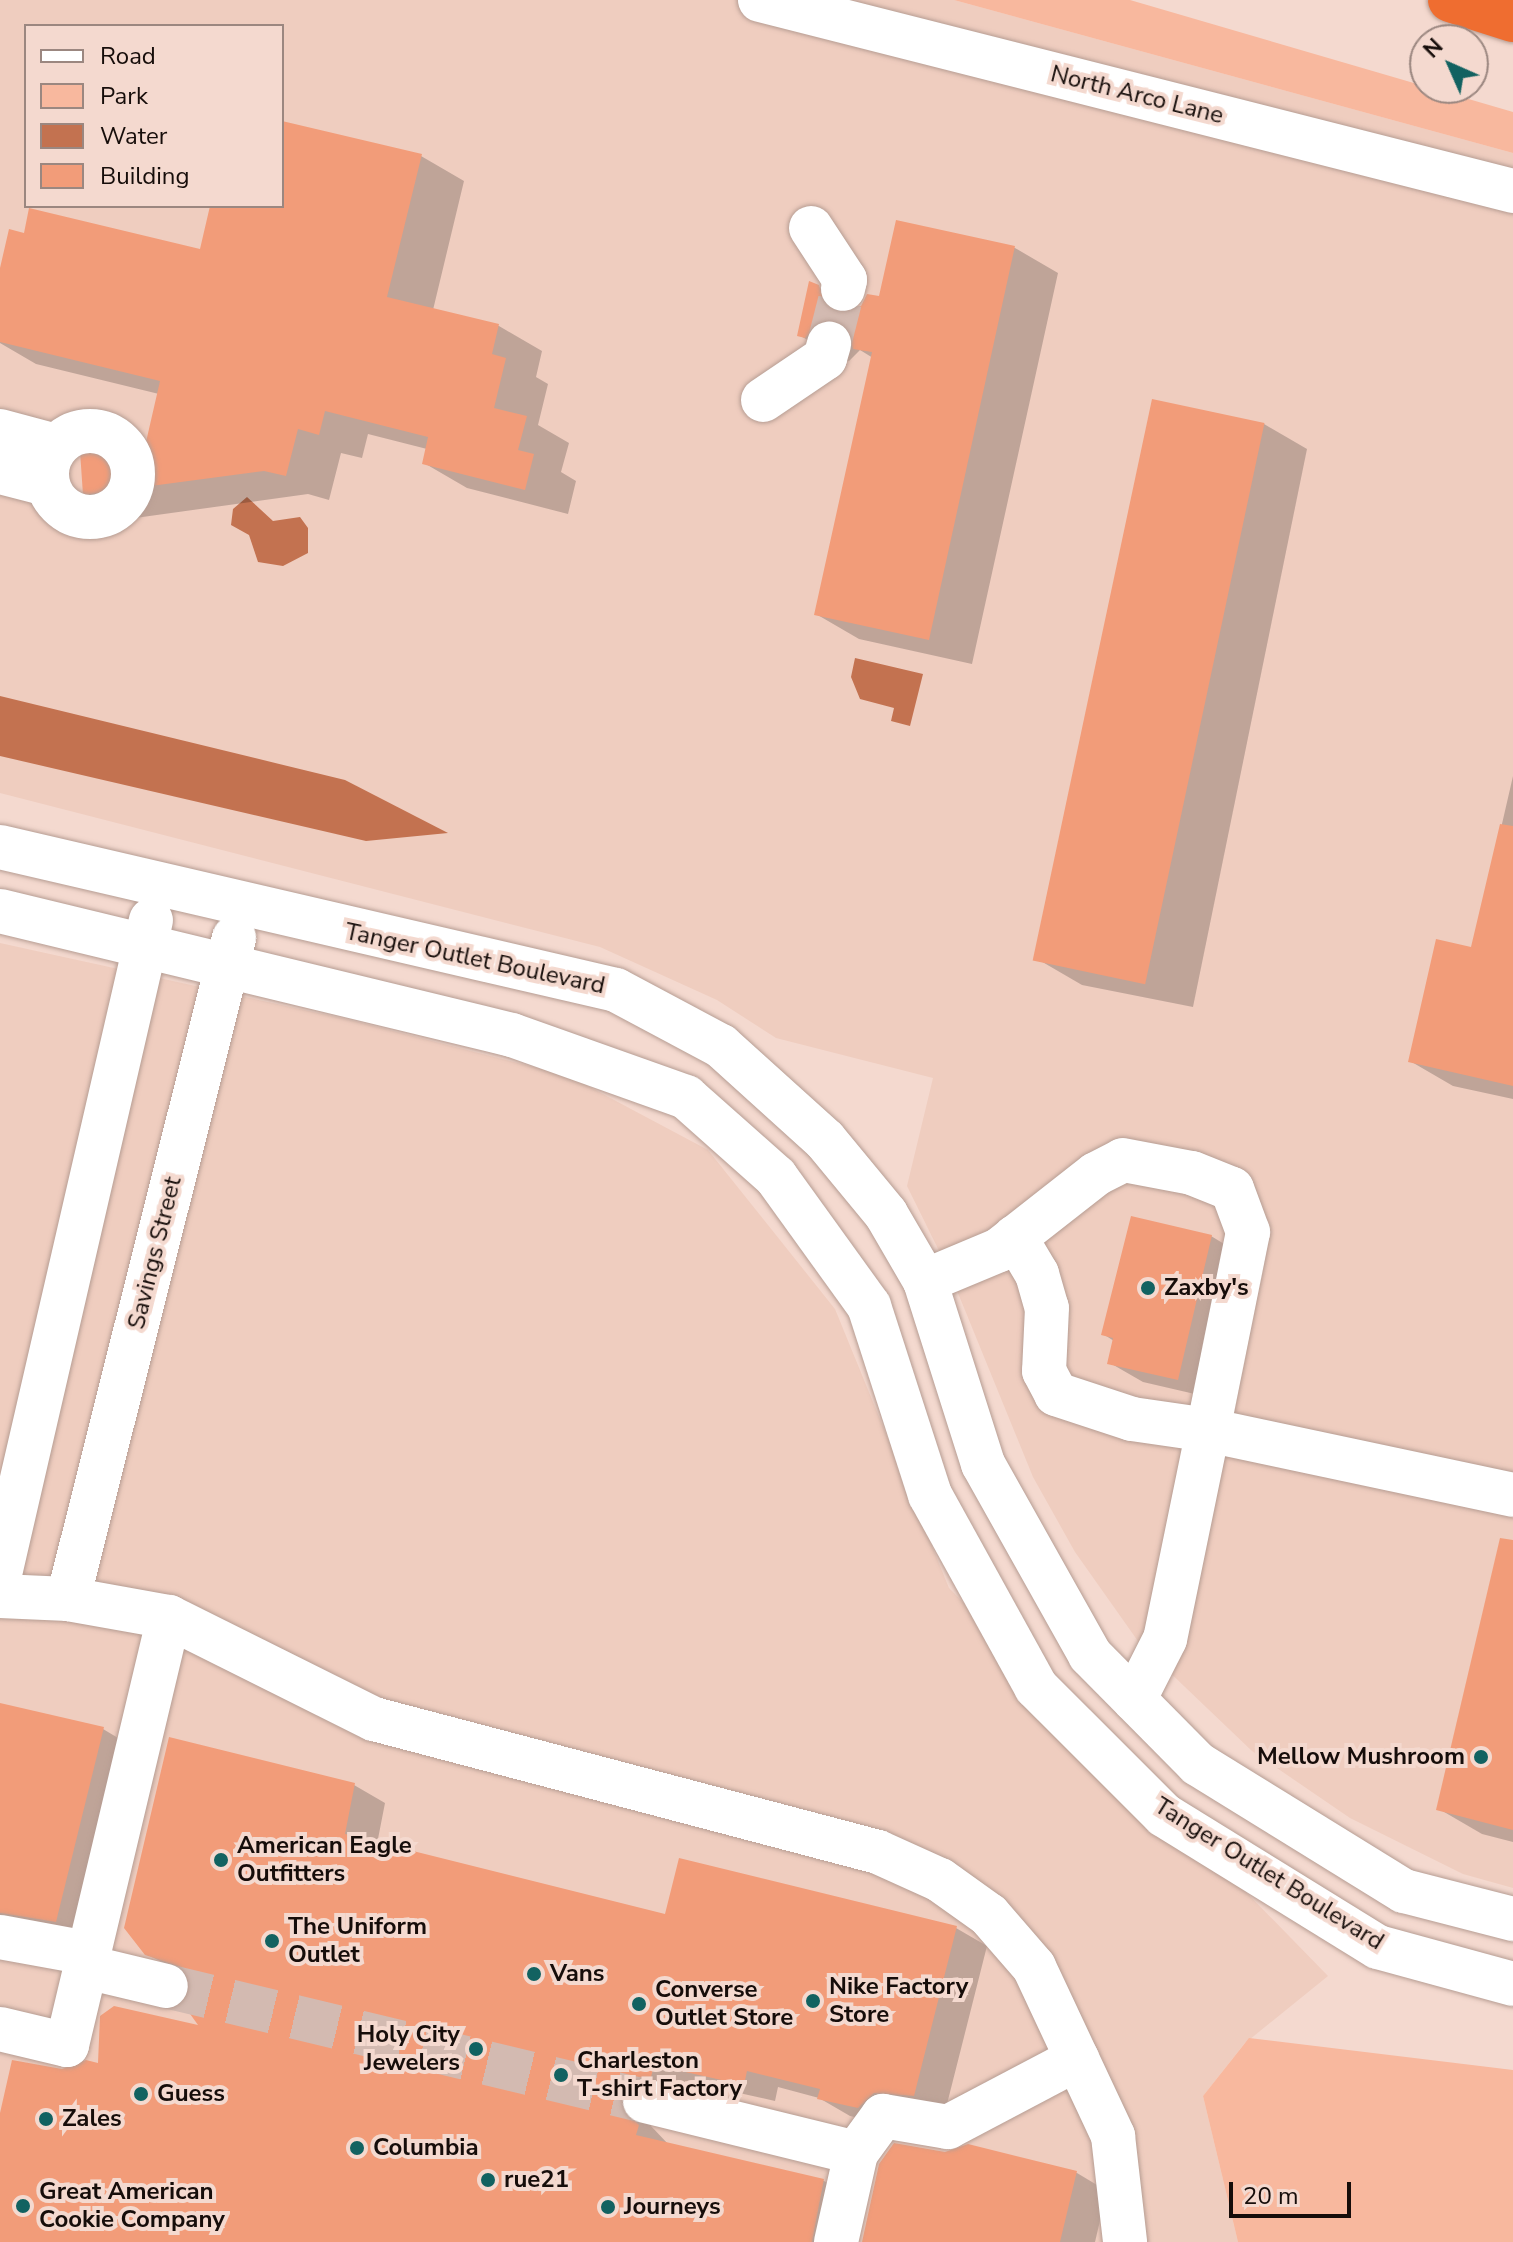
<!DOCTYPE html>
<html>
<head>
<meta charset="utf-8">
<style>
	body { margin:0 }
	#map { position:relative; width:1513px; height:2242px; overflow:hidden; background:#f4d9cf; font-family:"Nunito Sans",sans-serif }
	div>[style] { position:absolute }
	.built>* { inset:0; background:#efcdbf }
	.green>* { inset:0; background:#f8b89e }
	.water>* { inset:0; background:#c37250 }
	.shadow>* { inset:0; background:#0003 }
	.building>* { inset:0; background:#f29c79; transform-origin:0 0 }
	.minor-tunnel>* { height:44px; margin-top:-22px; transform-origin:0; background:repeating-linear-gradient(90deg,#d3bab1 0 44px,transparent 0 66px) }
	.roads { filter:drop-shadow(0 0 2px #b69d93) drop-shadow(0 0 2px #b69d93) }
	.minor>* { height:44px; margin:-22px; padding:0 22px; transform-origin:22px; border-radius:22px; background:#fff }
	.minor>.ring { margin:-22px; padding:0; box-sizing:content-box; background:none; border:44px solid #fff; border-radius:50% }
	.highway>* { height:44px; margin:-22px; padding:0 22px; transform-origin:22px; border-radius:22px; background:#ef6d30 }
	.dots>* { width:22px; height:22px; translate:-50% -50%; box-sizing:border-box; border:4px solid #f4d9cf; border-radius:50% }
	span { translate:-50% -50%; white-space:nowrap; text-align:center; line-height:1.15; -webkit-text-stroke:8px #f4d9cf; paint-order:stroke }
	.street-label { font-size:24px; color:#160d0a }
	.poi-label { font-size:24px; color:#160d0a; font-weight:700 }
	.left { translate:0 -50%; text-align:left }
	.right { translate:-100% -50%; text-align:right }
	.legend { position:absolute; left:24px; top:24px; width:260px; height:184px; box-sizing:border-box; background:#f4d9cf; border:2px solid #9b8780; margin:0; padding:10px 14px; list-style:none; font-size:24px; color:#160d0a }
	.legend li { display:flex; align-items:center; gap:16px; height:40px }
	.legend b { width:40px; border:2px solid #9b8780 }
	.north { position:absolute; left:1409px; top:24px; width:80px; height:80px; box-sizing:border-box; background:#f4d9cf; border:2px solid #9b8780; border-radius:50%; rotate:315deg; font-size:22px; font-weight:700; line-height:32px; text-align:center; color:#160d0a }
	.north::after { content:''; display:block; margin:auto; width:28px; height:36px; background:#126261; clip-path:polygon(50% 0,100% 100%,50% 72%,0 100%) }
	.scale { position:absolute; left:1229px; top:2182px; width:122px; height:36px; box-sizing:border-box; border:4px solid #160d0a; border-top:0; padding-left:10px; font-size:24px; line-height:28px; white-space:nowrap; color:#160d0a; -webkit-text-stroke:6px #f4d9cf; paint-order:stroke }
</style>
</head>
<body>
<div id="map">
	<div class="built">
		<i style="clip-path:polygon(evenodd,0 0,954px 0,1513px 153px,1513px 1888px,1463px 1874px,1350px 1818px,1252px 1751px,1140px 1644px,1075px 1552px,1033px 1477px,949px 1271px,907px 1186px,933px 1078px,776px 1038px,717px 1000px,600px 947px,0 793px,0 0,26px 26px,282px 26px,282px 206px,26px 206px,26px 26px)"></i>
		<i style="clip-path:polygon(0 943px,350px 1020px,569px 1076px,708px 1150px,835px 1309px,949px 1588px,1328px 1976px,1244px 2044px,1203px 2096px,1238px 2242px,0 2242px)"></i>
	</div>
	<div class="green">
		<i style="clip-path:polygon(954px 0,1130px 0,1513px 112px,1513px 153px)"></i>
		<i style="clip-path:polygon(1249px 2038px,1513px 2070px,1513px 2242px,1238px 2242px,1203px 2096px)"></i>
	</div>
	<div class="water">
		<i style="clip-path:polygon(247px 497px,273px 521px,300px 517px,308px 528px,308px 553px,283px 566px,258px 562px,249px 535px,231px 525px,233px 509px)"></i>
		<i style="clip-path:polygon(855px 658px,923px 674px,910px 726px,891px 721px,894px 708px,860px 699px,851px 677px)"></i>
		<i style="clip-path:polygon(0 696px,345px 780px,448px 833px,366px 841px,0 756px)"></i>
	</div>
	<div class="shadow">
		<i style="clip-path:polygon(282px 123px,421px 156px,464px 181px,433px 310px,499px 326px,542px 351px,536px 377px,548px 384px,538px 425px,569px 443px,561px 472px,576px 481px,568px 514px,467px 488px,424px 463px,427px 449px,368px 434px,362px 458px,341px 453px,329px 500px,308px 494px,128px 519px,85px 494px,147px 443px,159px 394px,36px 364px,0 343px,0 277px,201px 251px,212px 206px,282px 206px)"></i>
		<i style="clip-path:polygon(897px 223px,1015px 248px,1058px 273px,972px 664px,859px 639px,816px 614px,873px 358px,860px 350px,849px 361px,842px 360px,799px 335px,818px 287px,857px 310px,880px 299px)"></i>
		<i style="clip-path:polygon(1264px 424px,1307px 449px,1193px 1007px,1082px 985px,1039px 960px)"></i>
		<i style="clip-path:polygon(1513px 776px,1513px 1099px,1453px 1086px,1410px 1061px,1473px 950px)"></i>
		<i style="clip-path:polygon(1211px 1236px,1244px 1256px,1212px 1398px,1143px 1382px,1110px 1363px,1114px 1341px,1103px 1334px)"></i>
		<i style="clip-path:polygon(1513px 1596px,1513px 1842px,1482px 1834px,1439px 1809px)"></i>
		<i style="clip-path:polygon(0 1705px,103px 1729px,133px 1747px,87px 1938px,0 1936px)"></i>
		<i style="clip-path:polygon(354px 1785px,385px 1803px,377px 1844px,667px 1916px,956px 1928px,987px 1946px,945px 2112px,890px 2125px,850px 2116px,819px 2098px,778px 2087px,775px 2101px,685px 2081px,681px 2094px,657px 2101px,651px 2126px,669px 2145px,824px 2181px,855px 2199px,847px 2242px,0 2242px,0 2122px,62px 2071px,100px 2065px,203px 2028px,188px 1975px,146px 1954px)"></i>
		<i style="clip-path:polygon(968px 2147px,1077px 2173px,1107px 2191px,1095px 2242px,864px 2242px,945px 2154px)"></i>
	</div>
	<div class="building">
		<i style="clip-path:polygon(282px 121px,422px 154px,387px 297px,499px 324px,492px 354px,506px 358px,494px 408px,527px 416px,518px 450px,534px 454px,525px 490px,422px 464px,428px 437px,325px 411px,319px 435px,298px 429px,286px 476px,264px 471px,83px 495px,80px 451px,146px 442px,160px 381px,0 342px,0 268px,9px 229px,24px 233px,29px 208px,200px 249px,210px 206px,282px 206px)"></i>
		<i style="clip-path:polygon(896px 220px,1015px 246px,929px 640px,814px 615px,872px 352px,853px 349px,847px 327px,835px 320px,822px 320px,805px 338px,797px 336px,809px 281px,819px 285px,826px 307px,838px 313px,861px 306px,867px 294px,879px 296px)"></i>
		<i style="left:1152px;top:399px;width:115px;height:574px;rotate:12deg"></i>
		<i style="clip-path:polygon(1500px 824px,1513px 826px,1513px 1086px,1408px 1062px,1436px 939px,1471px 947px)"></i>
		<i style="clip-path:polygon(1131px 1216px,1212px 1235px,1178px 1380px,1107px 1364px,1113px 1338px,1101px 1335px)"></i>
		<i style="clip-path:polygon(1500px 1538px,1513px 1540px,1513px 1830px,1436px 1810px)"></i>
		<i style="clip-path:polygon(0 1703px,104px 1727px,56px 1922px,0 1913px)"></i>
		<i style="clip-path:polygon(169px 1737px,355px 1783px,345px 1834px,665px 1914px,679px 1858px,957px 1926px,914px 2096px,874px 2093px,858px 2108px,817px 2099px,820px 2089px,747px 2071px,744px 2085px,654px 2065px,651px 2077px,626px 2084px,621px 2107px,639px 2125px,636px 2135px,824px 2179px,812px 2242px,0 2242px,0 2113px,12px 2060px,62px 2069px,86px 2060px,98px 2063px,100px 2016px,114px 2006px,198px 2025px,183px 2004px,190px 1991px,184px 1968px,145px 1955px,124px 1928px)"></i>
		<i style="clip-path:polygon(894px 2143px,945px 2152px,968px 2144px,1077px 2171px,1060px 2242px,862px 2242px,879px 2164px)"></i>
	</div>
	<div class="minor-tunnel">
		<i style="left:829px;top:344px;width:57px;rotate:-75.7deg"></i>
		<i style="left:166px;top:1986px;width:493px;rotate:13.5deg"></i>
	</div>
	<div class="roads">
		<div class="minor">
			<i style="left:760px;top:0;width:777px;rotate:14.23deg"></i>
			<i style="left:811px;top:228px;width:62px;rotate:56.8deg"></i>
			<i style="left:845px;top:280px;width:9px;rotate:103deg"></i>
			<i style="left:763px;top:400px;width:75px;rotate:-34.1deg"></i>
			<i style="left:825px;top:358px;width:15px;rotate:-74deg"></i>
			<i class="ring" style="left:47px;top:431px;width:42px;height:42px"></i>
			<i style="left:0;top:431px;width:58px;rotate:15deg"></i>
			<i style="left:0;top:472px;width:49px;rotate:14.3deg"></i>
			<i style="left:0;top:847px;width:632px;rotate:13.07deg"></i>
			<i style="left:616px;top:990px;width:119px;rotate:28.1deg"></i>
			<i style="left:721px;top:1046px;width:140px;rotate:42.1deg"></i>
			<i style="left:825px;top:1140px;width:96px;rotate:50.5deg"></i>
			<i style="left:886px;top:1214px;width:78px;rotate:59.8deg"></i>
			<i style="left:925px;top:1281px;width:192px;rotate:72.4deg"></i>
			<i style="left:983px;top:1464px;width:219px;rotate:60.7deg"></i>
			<i style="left:1090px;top:1655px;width:153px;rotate:45.3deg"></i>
			<i style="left:1198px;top:1764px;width:242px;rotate:31.7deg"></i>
			<i style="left:1404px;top:1891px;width:113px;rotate:14.4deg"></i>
			<i style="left:0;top:911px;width:527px;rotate:13.61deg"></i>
			<i style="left:512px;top:1035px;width:185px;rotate:19.6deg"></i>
			<i style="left:686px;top:1097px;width:120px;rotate:41.6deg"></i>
			<i style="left:776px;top:1177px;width:159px;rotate:54.2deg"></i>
			<i style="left:869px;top:1306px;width:199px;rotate:72.1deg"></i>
			<i style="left:930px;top:1495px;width:219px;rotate:61.1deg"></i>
			<i style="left:1036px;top:1687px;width:181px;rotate:45deg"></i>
			<i style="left:1164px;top:1815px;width:251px;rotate:31.7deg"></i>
			<i style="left:1378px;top:1947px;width:140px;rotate:15.3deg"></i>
			<i style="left:1015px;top:1237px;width:43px;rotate:59.3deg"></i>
			<i style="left:1037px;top:1274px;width:35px;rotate:74deg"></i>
			<i style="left:1047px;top:1308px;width:63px;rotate:92.7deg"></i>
			<i style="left:1044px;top:1371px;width:26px;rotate:62deg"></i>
			<i style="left:1056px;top:1394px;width:80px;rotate:18.2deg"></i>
			<i style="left:1132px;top:1419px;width:77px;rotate:8.2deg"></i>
			<i style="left:1208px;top:1430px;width:213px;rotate:101.6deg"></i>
			<i style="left:1165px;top:1639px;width:68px;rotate:116.9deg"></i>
			<i style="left:925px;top:1281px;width:80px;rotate:-22.7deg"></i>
			<i style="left:999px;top:1250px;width:123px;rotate:-38.1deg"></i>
			<i style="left:1096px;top:1174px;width:30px;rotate:-27deg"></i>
			<i style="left:1123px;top:1160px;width:70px;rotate:10.7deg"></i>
			<i style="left:1192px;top:1173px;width:43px;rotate:21.8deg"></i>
			<i style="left:1232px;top:1189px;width:46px;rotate:69.6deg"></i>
			<i style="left:1248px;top:1232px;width:202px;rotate:101.4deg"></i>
			<i style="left:1208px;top:1430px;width:312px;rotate:12deg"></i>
			<i style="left:0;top:1574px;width:671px;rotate:-77deg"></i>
			<i style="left:0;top:1596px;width:68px;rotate:2.5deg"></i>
			<i style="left:68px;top:1599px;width:103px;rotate:10.1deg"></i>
			<i style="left:169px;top:1617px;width:229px;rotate:26.5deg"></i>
			<i style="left:374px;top:1719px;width:521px;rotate:14.78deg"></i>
			<i style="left:878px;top:1852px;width:68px;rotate:24.3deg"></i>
			<i style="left:940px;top:1880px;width:60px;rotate:35.5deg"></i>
			<i style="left:989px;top:1915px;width:69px;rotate:49.1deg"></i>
			<i style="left:1034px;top:1967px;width:187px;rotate:64.9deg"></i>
			<i style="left:1113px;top:2136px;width:107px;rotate:83.5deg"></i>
			<i style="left:68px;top:1599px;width:682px;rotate:-75.9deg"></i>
			<i style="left:0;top:1937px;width:77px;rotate:10.4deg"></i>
			<i style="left:76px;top:1951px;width:19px;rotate:55deg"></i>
			<i style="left:87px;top:1967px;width:81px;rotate:13.5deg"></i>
			<i style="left:0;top:2029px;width:69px;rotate:13.4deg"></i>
			<i style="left:67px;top:2045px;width:440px;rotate:-76.6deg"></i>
			<i style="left:645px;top:2101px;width:217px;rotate:13.8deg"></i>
			<i style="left:836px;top:2242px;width:91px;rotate:-77.3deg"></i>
			<i style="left:856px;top:2153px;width:46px;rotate:-53.9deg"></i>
			<i style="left:883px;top:2116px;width:66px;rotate:9.6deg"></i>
			<i style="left:948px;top:2127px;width:146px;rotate:-27.8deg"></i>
		</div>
		<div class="highway">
			<i style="left:1450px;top:0;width:66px;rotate:17.6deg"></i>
		</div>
	</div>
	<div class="dots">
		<i style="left:1148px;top:1288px;background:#126261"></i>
		<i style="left:1481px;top:1757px;background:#126261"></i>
		<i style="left:221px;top:1860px;background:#126261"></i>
		<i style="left:272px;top:1941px;background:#126261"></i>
		<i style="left:534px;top:1974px;background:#126261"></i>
		<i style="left:813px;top:2001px;background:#126261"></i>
		<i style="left:639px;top:2004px;background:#126261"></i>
		<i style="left:476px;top:2049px;background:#126261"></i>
		<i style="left:561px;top:2075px;background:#126261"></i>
		<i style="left:141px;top:2094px;background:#126261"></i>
		<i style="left:46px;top:2119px;background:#126261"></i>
		<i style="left:357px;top:2148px;background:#126261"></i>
		<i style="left:488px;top:2180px;background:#126261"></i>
		<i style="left:23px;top:2206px;background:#126261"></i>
		<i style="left:608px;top:2207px;background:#126261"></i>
	</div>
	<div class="street-label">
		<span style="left:1137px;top:95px;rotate:14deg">North Arco Lane</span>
		<span style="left:475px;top:959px;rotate:12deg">Tanger Outlet Boulevard</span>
		<span style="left:155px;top:1253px;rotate:-76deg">Savings Street</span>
		<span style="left:1269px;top:1874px;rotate:32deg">Tanger Outlet Boulevard</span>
	</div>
	<div class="poi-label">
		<span class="left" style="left:1164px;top:1288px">Zaxby's</span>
		<span class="right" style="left:1465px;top:1757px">Mellow Mushroom</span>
		<span class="left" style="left:237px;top:1860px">American Eagle<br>Outfitters</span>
		<span class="left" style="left:288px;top:1941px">The Uniform<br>Outlet</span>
		<span class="left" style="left:550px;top:1974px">Vans</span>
		<span class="left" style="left:829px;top:2001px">Nike Factory<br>Store</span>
		<span class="left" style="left:655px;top:2004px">Converse<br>Outlet Store</span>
		<span class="right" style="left:460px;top:2049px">Holy City<br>Jewelers</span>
		<span class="left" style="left:577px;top:2075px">Charleston<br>T-shirt Factory</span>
		<span class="left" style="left:157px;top:2094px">Guess</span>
		<span class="left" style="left:62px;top:2119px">Zales</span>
		<span class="left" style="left:373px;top:2148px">Columbia</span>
		<span class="left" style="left:504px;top:2180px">rue21</span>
		<span class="left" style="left:39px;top:2206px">Great American<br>Cookie Company</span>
		<span class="left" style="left:624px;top:2207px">Journeys</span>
	</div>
	<ul class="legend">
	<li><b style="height:10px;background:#fff"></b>Road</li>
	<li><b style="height:22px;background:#f8b89e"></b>Park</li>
	<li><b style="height:22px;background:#c37250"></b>Water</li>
	<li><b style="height:22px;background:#f29c79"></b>Building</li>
	</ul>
	<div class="north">N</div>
	<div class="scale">20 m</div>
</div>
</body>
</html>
